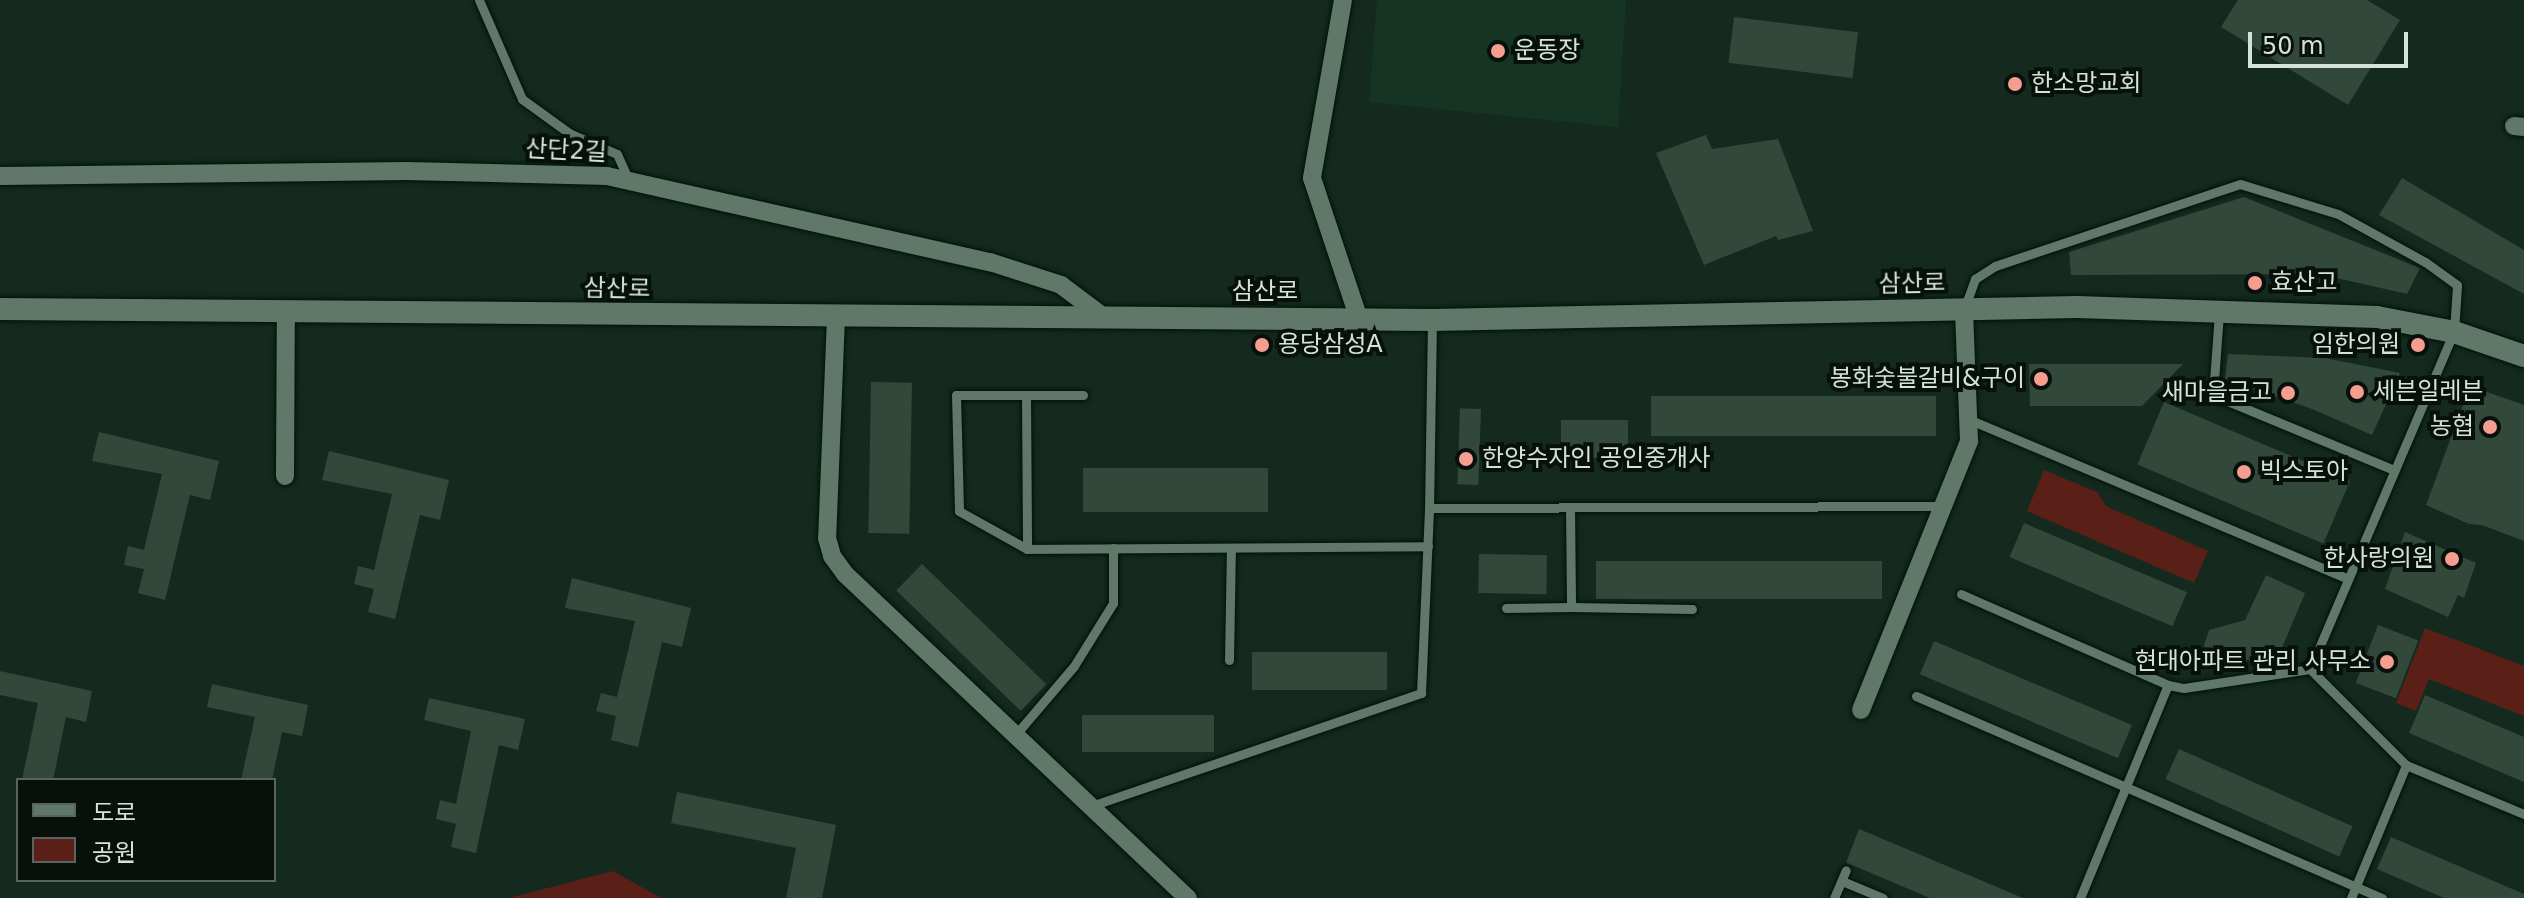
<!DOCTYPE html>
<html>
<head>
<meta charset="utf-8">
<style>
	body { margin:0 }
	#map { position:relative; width:2524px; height:898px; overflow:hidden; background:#142a1e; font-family:"DejaVu Sans","Noto Sans KR",sans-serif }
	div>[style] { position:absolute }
	.built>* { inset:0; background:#163424 }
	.green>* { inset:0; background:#5a1f17 }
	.building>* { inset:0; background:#32483b; transform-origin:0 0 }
	.roads { filter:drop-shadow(0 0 2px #001208) drop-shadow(0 0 2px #001208) }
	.service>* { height:9px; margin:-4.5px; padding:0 4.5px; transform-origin:4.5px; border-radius:4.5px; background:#5f7869 }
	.minor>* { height:18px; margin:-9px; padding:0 9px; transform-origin:9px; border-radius:9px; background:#5f7869 }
	.secondary>* { height:22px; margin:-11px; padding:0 11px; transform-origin:11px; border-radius:11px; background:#5f7869 }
	.dots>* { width:22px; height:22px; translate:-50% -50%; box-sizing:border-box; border:4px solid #07100b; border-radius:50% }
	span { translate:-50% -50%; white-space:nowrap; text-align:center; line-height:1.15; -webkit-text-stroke:8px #07100b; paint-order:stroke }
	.poi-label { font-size:24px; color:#d5e2da }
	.left { translate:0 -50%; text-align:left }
	.right { translate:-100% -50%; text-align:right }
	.street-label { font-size:24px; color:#d5e2da }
	.legend { position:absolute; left:16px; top:778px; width:260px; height:104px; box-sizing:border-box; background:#07100b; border:2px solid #59645e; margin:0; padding:10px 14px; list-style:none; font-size:24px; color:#d5e2da }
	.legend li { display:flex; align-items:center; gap:16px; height:40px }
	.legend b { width:40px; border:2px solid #59645e }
	.scale { position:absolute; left:2248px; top:32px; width:160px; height:36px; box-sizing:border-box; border:4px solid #d5e2da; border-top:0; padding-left:10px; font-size:24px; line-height:28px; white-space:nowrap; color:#d5e2da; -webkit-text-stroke:6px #07100b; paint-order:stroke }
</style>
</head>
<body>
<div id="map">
	<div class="built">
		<i style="clip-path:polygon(1377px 0,1626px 0,1618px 127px,1369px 102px)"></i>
	</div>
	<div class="green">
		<i style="clip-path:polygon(2044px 470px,2097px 492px,2106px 506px,2208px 551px,2194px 583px,2027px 511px)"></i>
		<i style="clip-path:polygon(2425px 628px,2524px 666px,2524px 716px,2429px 679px,2416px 711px,2396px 703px)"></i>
		<i style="clip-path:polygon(613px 871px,661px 898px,509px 898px)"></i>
	</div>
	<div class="building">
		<i style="clip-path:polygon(2238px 0,2367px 0,2400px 20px,2348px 105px,2221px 27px)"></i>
		<i style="left:1734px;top:17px;width:125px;height:46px;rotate:7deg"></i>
		<i style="clip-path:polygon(1706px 135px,1712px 149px,1778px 139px,1813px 231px,1778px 240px,1776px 236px,1704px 265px,1656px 153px)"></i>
		<i style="clip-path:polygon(2402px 178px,2524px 250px,2524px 294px,2379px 215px)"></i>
		<i style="clip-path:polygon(2244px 197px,2420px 268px,2407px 294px,2319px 274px,2071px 275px,2069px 252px)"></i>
		<i style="clip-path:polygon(2228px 354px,2325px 358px,2400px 373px,2372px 435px,2312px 409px,2225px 379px)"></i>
		<i style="clip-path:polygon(2029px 364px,2183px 364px,2142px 406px,2030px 406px)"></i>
		<i style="left:871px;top:382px;width:41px;height:151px;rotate:1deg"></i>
		<i style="clip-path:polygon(2470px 386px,2524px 405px,2524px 541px,2482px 525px,2469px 524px,2426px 505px)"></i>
		<i style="left:1651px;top:396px;width:285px;height:40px"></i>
		<i style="left:2164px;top:402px;width:202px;height:68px;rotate:23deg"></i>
		<i style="left:1481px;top:409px;width:76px;height:21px;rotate:92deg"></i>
		<i style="left:1561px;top:420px;width:67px;height:38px"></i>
		<i style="clip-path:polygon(99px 432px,219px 461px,210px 500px,190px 495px,165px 600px,138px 593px,144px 569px,124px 565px,128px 546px,144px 550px,162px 474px,92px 461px)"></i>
		<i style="clip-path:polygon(329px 451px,449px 480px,440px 520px,420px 515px,395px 619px,368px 612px,374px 589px,354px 584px,358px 566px,374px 570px,392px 494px,322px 480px)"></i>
		<i style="left:1083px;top:468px;width:185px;height:44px"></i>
		<i style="left:2024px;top:523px;width:177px;height:37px;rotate:23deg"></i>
		<i style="clip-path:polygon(2405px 532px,2476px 563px,2464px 598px,2458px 595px,2448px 617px,2385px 589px)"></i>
		<i style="left:1479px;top:554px;width:68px;height:39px;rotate:1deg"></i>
		<i style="left:1596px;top:561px;width:286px;height:38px"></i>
		<i style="left:922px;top:564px;width:173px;height:37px;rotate:44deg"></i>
		<i style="clip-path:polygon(2266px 575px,2305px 593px,2281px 650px,2225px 667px,2208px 659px,2204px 645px,2209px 630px,2245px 620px)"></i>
		<i style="clip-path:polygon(572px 578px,691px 608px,682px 647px,662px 642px,638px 747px,611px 740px,616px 716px,596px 711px,601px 693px,617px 697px,635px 621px,565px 608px)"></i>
		<i style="left:2378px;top:625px;width:43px;height:62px;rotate:21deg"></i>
		<i style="left:1934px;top:641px;width:215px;height:36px;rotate:23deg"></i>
		<i style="left:1252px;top:652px;width:135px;height:38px"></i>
		<i style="clip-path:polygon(0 671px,92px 691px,86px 722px,66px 717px,53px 780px,22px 780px,38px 703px,0 695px)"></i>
		<i style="clip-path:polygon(212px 684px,308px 705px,302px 736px,282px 732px,272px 780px,241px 780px,255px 717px,207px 707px)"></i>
		<i style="clip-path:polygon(2425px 695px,2524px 737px,2524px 782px,2409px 733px)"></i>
		<i style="clip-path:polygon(429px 698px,525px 719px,518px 750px,499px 745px,476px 853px,451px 847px,456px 824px,436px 819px,440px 800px,456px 804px,471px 731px,424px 720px)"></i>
		<i style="left:1082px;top:715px;width:132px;height:37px"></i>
		<i style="left:2179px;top:749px;width:190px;height:33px;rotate:24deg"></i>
		<i style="clip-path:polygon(677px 792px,836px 825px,822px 898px,786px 898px,796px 848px,671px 823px)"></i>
		<i style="clip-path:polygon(1859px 829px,2023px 898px,1930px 898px,1852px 865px,1846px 863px)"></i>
		<i style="clip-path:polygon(2391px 837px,2524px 894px,2524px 898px,2444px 898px,2377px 869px)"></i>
	</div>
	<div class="roads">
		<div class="service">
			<i style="left:479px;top:0;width:108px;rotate:66.5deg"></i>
			<i style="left:522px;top:99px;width:58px;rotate:35.9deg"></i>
			<i style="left:569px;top:133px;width:52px;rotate:23.6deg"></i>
			<i style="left:617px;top:154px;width:30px;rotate:66deg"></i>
			<i style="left:2219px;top:313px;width:82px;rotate:94.2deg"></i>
			<i style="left:2213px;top:395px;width:194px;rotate:22.5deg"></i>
			<i style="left:1432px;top:320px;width:188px;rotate:90.9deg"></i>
			<i style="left:1429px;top:508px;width:513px;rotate:-0.22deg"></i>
			<i style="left:1026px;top:395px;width:154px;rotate:89.6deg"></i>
			<i style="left:1083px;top:395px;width:127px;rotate:180deg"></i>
			<i style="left:956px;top:395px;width:116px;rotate:88.5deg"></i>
			<i style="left:959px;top:511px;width:78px;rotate:29.2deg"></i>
			<i style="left:1027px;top:549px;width:401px;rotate:-0.4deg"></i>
			<i style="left:1968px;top:419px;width:411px;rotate:22.8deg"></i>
			<i style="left:1570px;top:507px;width:100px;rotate:89.4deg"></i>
			<i style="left:1571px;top:607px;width:121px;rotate:0.9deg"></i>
			<i style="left:1961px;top:594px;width:226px;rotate:23.7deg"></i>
			<i style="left:2168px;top:685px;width:16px;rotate:11deg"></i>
			<i style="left:2184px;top:688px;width:127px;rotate:-8.6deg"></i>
			<i style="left:2310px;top:669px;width:366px;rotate:-66.9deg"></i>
			<i style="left:2454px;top:332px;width:47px;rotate:-86.3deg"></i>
			<i style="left:2457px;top:285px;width:39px;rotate:-144deg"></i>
			<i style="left:2425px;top:262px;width:99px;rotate:-151.1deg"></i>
			<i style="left:2338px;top:214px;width:102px;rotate:-163deg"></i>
			<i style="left:2240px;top:184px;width:258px;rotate:161.5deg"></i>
			<i style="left:1995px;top:266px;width:24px;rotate:147deg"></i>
			<i style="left:1975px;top:279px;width:30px;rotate:110deg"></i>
			<i style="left:1506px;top:608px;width:65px;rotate:-0.9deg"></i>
			<i style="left:1229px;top:660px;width:112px;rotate:-89deg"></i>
			<i style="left:2310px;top:669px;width:136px;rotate:45deg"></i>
			<i style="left:2406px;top:765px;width:128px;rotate:22.6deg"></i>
			<i style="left:1916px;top:696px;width:508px;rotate:23.44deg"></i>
			<i style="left:1017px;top:733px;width:88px;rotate:-49.6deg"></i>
			<i style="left:1074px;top:666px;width:74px;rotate:-58.2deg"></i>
			<i style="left:1113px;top:603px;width:55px;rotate:-90deg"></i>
			<i style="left:1091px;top:806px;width:349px;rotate:-18.9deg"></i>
			<i style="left:1421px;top:693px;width:185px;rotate:-87.5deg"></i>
			<i style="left:1842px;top:881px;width:44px;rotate:22.5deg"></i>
			<i style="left:1834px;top:898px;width:30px;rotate:-67deg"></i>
			<i style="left:2080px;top:898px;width:230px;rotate:-67.6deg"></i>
			<i style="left:2351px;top:898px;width:144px;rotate:-67.5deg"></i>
		</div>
		<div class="minor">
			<i style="left:1343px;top:0;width:181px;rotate:99.9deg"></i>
			<i style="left:1312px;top:178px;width:149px;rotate:71.6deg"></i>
			<i style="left:2514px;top:126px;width:10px;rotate:6deg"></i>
			<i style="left:0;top:176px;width:407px;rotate:-0.7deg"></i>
			<i style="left:407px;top:171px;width:200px;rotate:1.4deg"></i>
			<i style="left:607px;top:176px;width:393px;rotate:12.7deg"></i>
			<i style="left:990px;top:262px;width:75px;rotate:17.9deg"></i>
			<i style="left:1061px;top:285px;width:55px;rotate:36.9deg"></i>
			<i style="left:836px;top:317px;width:221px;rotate:92.3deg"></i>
			<i style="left:827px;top:538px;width:19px;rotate:74deg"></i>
			<i style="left:832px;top:556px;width:22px;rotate:54deg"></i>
			<i style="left:845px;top:574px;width:472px;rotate:43.4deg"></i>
			<i style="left:285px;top:476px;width:164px;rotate:-89.7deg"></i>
			<i style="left:1861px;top:710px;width:290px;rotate:-68.1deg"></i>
			<i style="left:1969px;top:441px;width:132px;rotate:-92.2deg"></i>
		</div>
		<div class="secondary">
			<i style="left:0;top:309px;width:1432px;rotate:0.44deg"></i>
			<i style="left:1432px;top:320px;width:645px;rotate:-1.15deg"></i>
			<i style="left:2077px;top:307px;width:300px;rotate:1.9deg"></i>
			<i style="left:2377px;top:317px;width:78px;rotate:11deg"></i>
			<i style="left:2454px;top:332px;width:74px;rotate:18.9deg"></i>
		</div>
	</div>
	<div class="dots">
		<i style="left:1498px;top:51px;background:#f59d8e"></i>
		<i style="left:2015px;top:84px;background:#f59d8e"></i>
		<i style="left:2255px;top:283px;background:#f59d8e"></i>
		<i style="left:1262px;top:345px;background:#f59d8e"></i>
		<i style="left:2418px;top:345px;background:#f59d8e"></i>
		<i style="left:2041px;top:379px;background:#f59d8e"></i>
		<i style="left:2357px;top:392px;background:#f59d8e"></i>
		<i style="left:2288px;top:393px;background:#f59d8e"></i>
		<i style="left:2490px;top:427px;background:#f59d8e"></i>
		<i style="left:1466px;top:459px;background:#f59d8e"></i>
		<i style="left:2244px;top:472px;background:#f59d8e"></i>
		<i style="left:2452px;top:559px;background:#f59d8e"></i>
		<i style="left:2387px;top:662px;background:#f59d8e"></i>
	</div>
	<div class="poi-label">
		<span class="left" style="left:1514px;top:51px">운동장</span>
		<span class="left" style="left:2031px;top:84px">한소망교회</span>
		<span class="left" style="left:2271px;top:283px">효산고</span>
		<span class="left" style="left:1278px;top:345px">용당삼성A</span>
		<span class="right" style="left:2400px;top:345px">임한의원</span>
		<span class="right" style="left:2025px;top:379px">봉화숯불갈비&amp;구이</span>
		<span class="left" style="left:2373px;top:392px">세븐일레븐</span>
		<span class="right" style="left:2272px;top:393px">새마을금고</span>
		<span class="right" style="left:2474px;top:427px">농협</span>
		<span class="left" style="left:1482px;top:459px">한양수자인 공인중개사</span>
		<span class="left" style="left:2260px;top:472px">빅스토아</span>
		<span class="right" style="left:2434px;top:559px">한사랑의원</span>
		<span class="right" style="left:2371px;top:662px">현대아파트 관리 사무소</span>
	</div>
	<div class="street-label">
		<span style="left:566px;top:151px;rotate:3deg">산단2길</span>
		<span style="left:1912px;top:284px;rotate:-1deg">삼산로</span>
		<span style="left:617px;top:289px;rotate:1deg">삼산로</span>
		<span style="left:1265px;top:292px">삼산로</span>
	</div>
	<ul class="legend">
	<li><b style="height:10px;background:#5f7869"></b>도로</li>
	<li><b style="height:22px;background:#5a1f17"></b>공원</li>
	</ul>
	<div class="scale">50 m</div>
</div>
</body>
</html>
